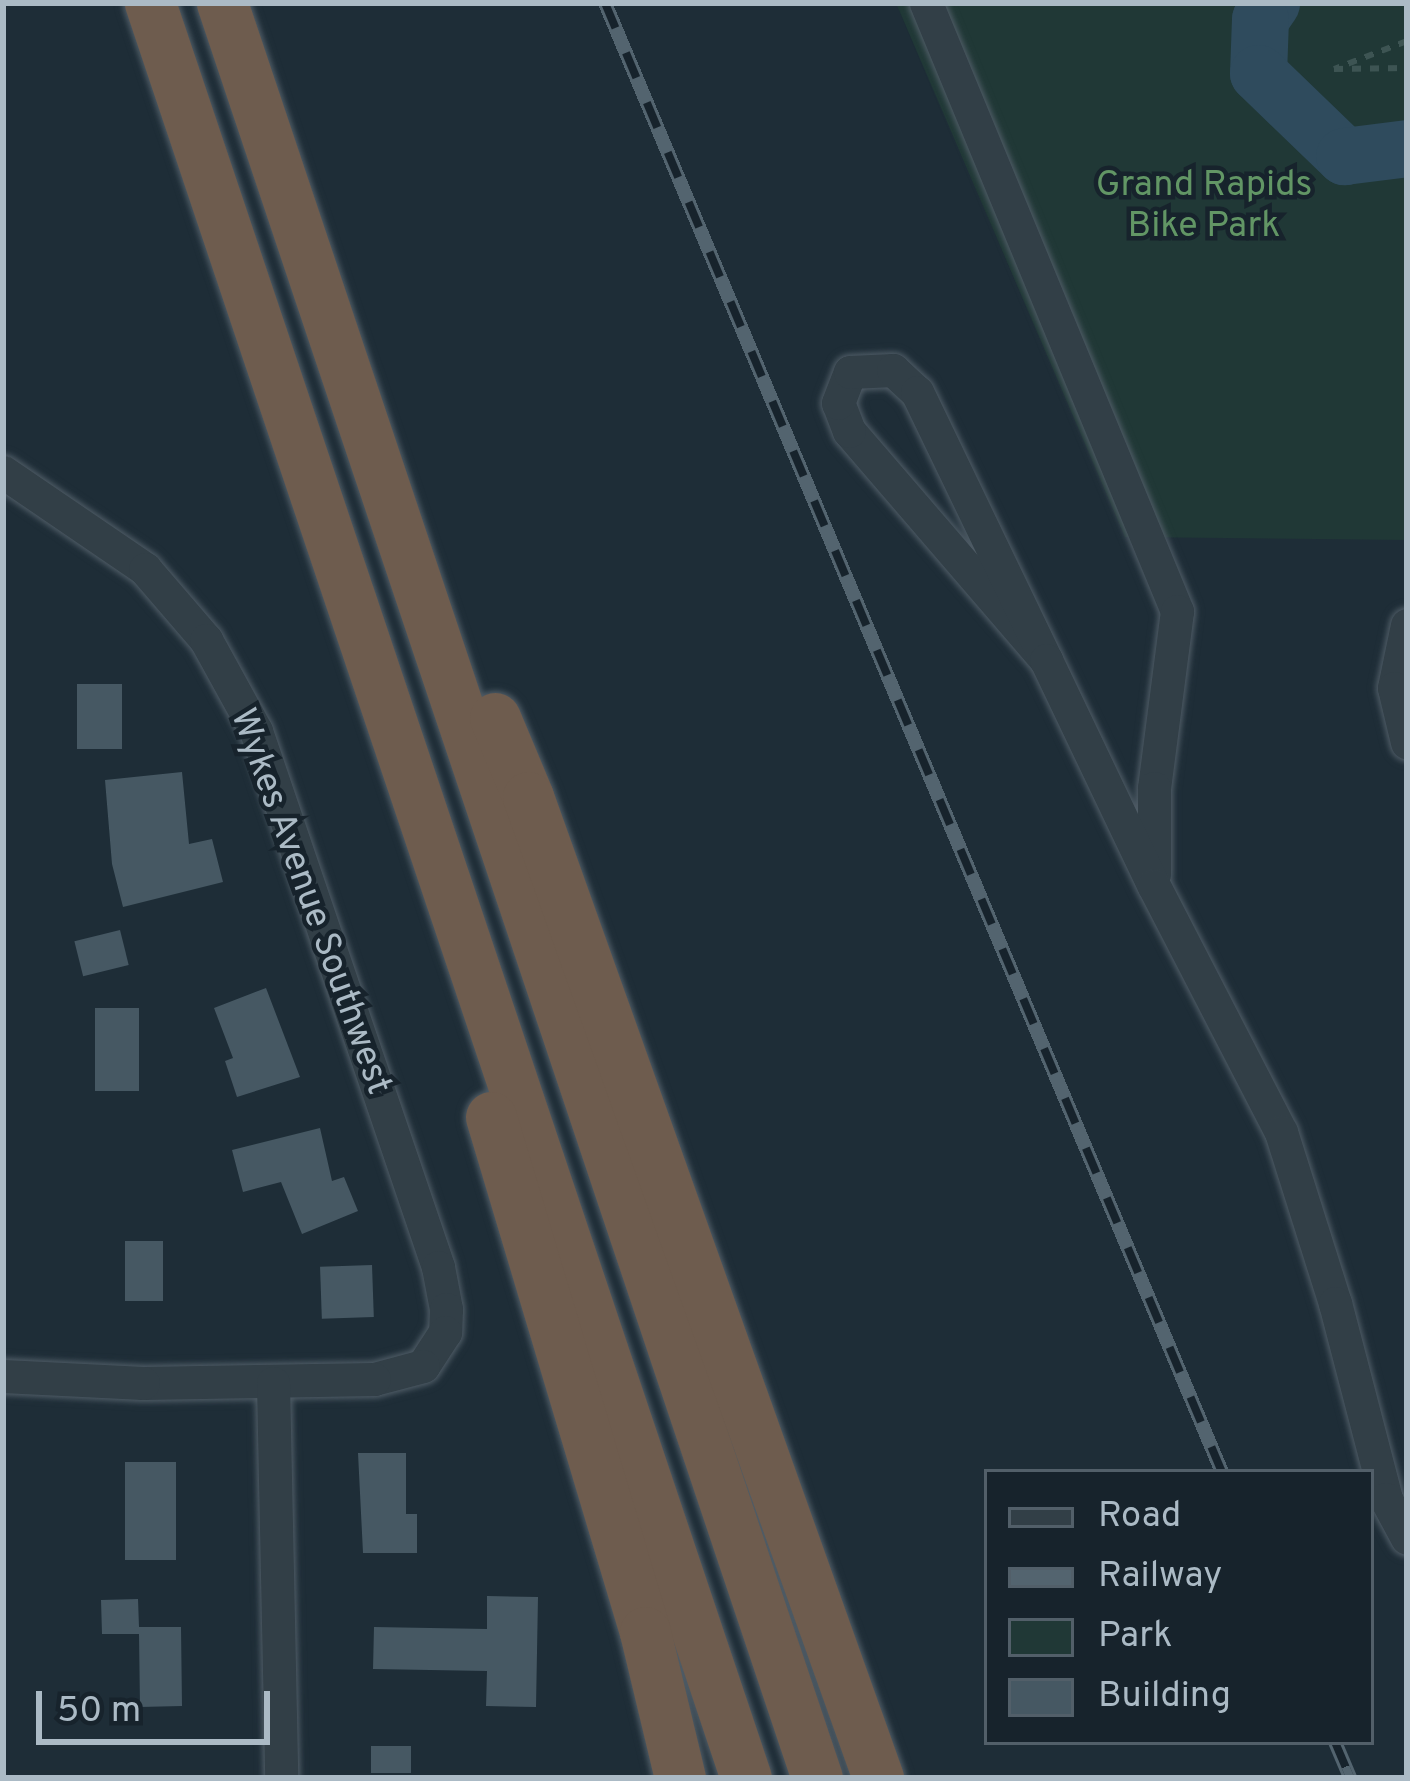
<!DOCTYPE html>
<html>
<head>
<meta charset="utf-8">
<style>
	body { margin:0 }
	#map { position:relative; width:1410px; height:1781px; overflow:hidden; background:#1e2d37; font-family:Overpass,sans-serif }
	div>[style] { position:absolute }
	.green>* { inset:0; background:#203836 }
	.river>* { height:57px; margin:-28.5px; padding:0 28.5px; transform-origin:28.5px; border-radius:28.5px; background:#2f4b5d }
	.building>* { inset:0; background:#465863; transform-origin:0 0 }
	.path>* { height:6px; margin-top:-3px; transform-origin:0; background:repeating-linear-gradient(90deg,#3d5453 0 9px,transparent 0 18px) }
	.roads { filter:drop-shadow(0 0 3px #4f5c66) drop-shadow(0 0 3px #4f5c66) }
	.minor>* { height:33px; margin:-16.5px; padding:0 16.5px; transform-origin:16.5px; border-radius:16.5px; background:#323f47 }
	.highway>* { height:51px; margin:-25.5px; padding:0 25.5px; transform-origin:25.5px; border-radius:25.5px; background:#6e5c4e }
	.rail>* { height:14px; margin-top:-7px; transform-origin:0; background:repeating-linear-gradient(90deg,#17232c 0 27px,#53646f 0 54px); box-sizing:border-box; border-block:3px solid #53646f }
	span { translate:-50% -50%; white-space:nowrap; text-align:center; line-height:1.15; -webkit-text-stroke:9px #17232c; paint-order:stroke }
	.park-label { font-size:36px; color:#629665 }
	.street-label { font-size:36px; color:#abbac5 }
	.frame { position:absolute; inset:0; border:6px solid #abbac5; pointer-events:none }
	.legend { position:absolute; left:984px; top:1469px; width:390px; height:276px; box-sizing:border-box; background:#17232c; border:3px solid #525f69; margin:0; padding:15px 21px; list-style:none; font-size:36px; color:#abbac5 }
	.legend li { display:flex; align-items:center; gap:24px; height:60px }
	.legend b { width:60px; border:3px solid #525f69 }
	.scale { position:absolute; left:36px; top:1691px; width:234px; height:54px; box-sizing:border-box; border:6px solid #abbac5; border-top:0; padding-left:15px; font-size:36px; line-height:42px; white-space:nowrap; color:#abbac5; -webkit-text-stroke:9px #17232c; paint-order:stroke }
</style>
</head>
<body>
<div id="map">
	<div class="green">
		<i style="clip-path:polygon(896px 3px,1407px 3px,1407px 540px,1125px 537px)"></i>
	</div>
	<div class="river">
		<i style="left:1271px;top:3px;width:19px;rotate:125deg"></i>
		<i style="left:1260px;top:19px;width:54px;rotate:92.1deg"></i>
		<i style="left:1258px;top:73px;width:120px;rotate:44deg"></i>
		<i style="left:1344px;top:156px;width:64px;rotate:-7.2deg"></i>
	</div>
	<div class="building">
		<i style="left:77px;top:684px;width:45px;height:65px"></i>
		<i style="clip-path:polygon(182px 772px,189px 844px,212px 839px,223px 882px,123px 907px,112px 864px,105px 780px)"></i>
		<i style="left:120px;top:930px;width:36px;height:47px;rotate:76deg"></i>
		<i style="clip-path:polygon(266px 988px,300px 1077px,237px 1097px,225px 1061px,233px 1058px,214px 1008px)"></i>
		<i style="left:95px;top:1008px;width:44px;height:83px"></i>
		<i style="clip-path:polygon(320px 1128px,332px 1181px,344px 1177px,358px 1211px,302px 1234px,281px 1182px,243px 1192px,232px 1150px)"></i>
		<i style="left:125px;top:1241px;width:38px;height:60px"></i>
		<i style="left:372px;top:1265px;width:52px;height:52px;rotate:88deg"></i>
		<i style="clip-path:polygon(358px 1453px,406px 1453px,406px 1514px,417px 1514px,417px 1553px,363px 1553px)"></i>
		<i style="left:125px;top:1462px;width:51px;height:98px"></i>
		<i style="clip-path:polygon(487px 1596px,538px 1597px,536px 1707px,486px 1706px,487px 1671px,373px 1669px,374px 1627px,487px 1629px)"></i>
		<i style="clip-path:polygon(138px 1599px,139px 1627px,181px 1627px,182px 1706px,140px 1707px,139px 1634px,102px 1634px,101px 1600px)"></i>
		<i style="left:371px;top:1746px;width:40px;height:27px"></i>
	</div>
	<div class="path">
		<i style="left:1407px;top:41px;width:78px;rotate:159deg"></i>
		<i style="left:1334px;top:69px;width:73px;rotate:-0.8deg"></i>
	</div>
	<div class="roads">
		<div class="minor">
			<i style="left:926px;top:3px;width:658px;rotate:67.57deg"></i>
			<i style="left:1177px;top:611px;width:178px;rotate:97.4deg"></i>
			<i style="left:1154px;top:788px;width:86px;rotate:90deg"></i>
			<i style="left:3px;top:472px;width:172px;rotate:34.3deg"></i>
			<i style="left:145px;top:569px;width:94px;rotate:49.3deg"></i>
			<i style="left:206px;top:640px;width:104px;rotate:61.2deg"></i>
			<i style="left:256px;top:731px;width:566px;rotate:71.24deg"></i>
			<i style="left:438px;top:1267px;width:43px;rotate:79.2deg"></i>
			<i style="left:446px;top:1309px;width:23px;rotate:92deg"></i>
			<i style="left:445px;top:1332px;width:40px;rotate:122.9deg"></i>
			<i style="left:423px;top:1366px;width:51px;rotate:165.1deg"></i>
			<i style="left:374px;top:1379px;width:231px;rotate:179deg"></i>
			<i style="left:143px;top:1383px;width:140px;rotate:-177.1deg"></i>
			<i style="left:1407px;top:625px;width:64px;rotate:101.7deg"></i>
			<i style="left:1394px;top:688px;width:56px;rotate:76.5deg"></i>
			<i style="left:1046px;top:660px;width:302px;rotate:-130.7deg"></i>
			<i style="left:849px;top:431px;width:30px;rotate:-111deg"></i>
			<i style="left:838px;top:403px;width:33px;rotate:-69deg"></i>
			<i style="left:850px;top:372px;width:43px;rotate:-2.7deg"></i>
			<i style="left:893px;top:370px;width:33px;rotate:43deg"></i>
			<i style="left:917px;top:392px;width:297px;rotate:64.3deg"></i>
			<i style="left:1046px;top:660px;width:250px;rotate:64.5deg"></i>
			<i style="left:1154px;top:886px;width:277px;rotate:62.7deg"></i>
			<i style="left:1281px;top:1132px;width:179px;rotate:72.5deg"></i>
			<i style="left:1335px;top:1303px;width:203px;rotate:75.4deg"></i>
			<i style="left:1386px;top:1499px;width:44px;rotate:61.7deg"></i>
			<i style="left:273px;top:1383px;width:395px;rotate:88.8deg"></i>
		</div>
		<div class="highway">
			<i style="left:150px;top:3px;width:1872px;rotate:71.44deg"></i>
			<i style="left:222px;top:3px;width:1872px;rotate:71.47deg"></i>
			<i style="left:495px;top:718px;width:86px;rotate:67.3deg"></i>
			<i style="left:528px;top:797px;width:1042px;rotate:70.36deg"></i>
			<i style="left:491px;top:1117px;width:538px;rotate:73.35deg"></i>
			<i style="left:645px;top:1632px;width:150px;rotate:76.5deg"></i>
		</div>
	</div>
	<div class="rail">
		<i style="left:605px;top:3px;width:1593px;rotate:67.22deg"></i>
		<i style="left:1335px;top:1742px;width:39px;rotate:67deg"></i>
	</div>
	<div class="park-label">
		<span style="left:1204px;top:207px">Grand Rapids<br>Bike Park</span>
	</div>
	<div class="street-label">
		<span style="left:309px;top:902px;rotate:70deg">Wykes Avenue Southwest</span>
	</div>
	<div class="frame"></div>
	<ul class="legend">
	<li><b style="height:15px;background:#323f47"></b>Road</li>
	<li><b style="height:15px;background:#53646f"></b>Railway</li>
	<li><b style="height:33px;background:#203836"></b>Park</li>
	<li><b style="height:33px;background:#465863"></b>Building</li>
	</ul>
	<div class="scale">50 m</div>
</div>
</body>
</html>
